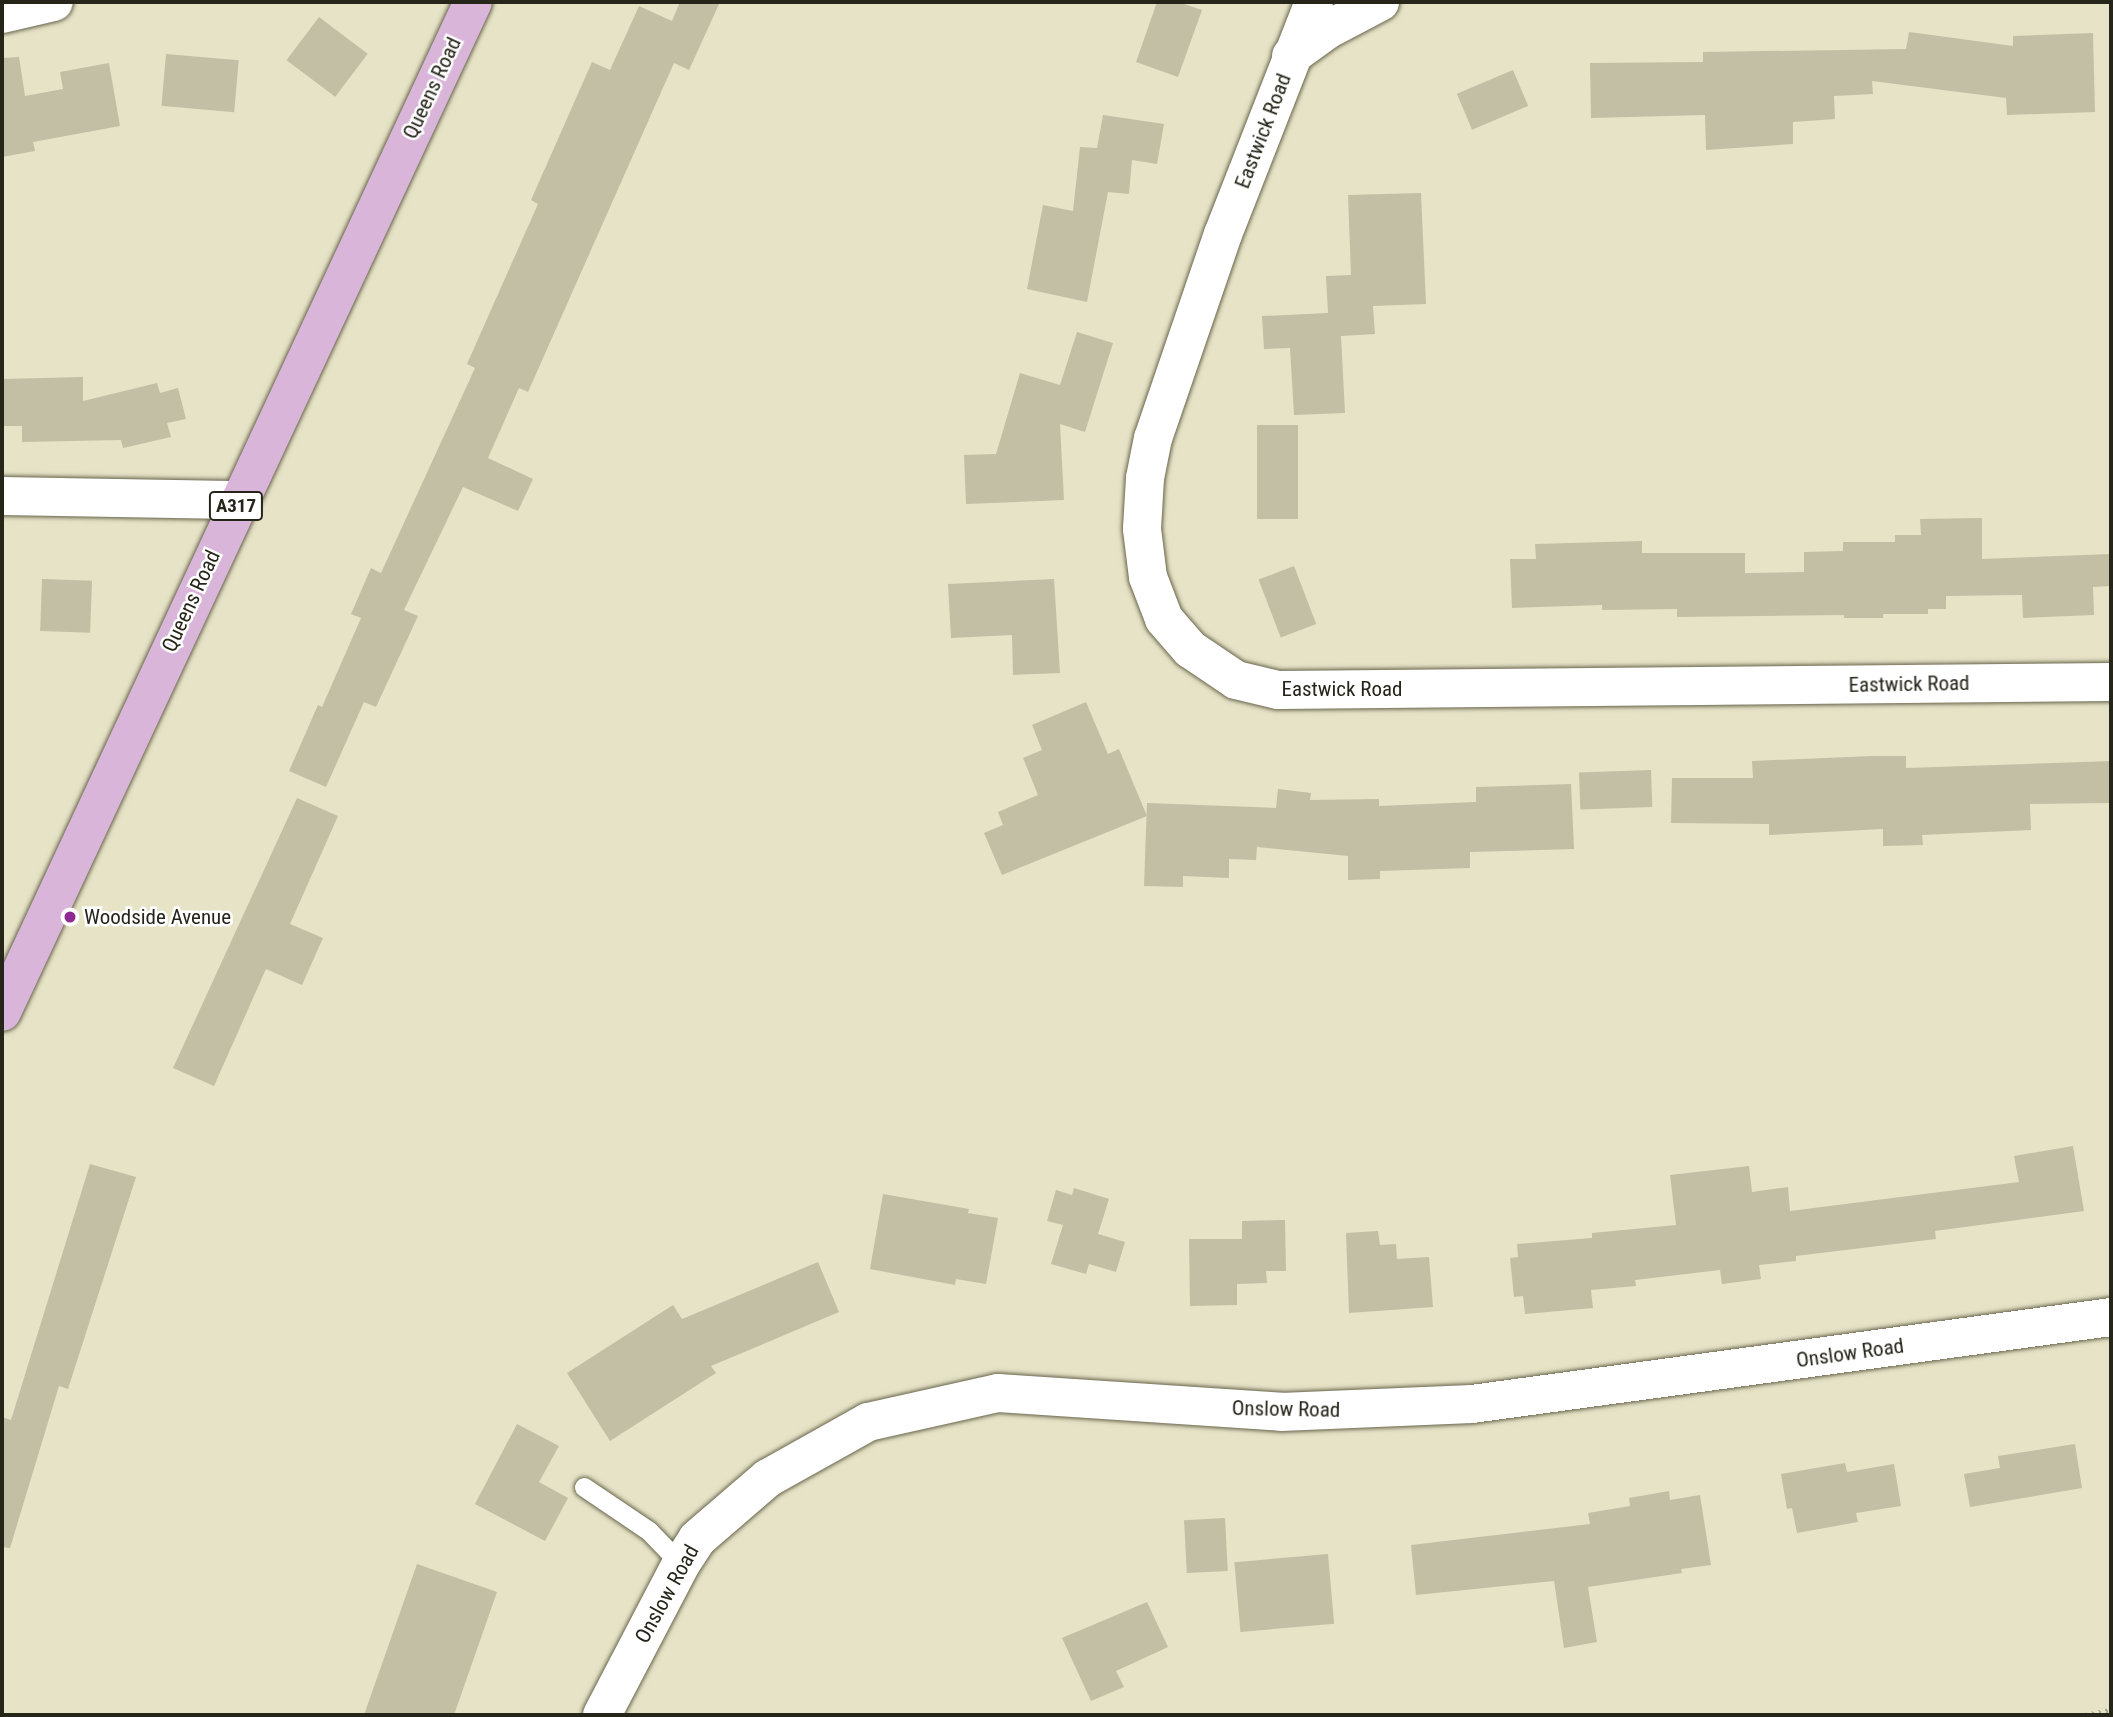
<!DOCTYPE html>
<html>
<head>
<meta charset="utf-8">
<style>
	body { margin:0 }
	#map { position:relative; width:2113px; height:1717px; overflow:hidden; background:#e6e3c7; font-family:"Roboto Condensed",sans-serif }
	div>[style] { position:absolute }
	.building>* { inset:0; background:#c2bfa4; transform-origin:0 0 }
	.path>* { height:4.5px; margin-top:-2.25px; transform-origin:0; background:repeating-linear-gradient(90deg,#aca992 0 2px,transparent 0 7px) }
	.roads { filter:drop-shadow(0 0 2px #68654c) drop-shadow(0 0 2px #68654c) }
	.lane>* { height:19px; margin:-9.5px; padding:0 9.5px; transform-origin:9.5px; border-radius:9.5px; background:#fff }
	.street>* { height:38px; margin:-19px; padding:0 19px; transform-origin:19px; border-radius:19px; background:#fff }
	.primary>* { height:38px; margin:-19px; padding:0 19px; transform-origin:19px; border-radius:19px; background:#d8b5d9 }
	.dots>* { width:19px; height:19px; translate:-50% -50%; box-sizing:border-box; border:4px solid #fff; border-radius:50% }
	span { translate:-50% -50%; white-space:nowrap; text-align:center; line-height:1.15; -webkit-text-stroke:5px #fff; paint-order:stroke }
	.shield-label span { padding:2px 5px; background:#fff; border:2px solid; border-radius:5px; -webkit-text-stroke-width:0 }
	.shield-label { font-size:19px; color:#26251a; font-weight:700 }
	.street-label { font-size:21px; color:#26251a }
	.poi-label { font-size:21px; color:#26251a }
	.left { translate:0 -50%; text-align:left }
	.frame { position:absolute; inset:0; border:4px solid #26251a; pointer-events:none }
</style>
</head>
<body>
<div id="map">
	<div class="building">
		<i style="clip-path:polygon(680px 2px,720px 2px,689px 70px,674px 63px,528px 392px,519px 388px,488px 458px,533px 479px,518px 511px,463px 487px,404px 610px,418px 616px,376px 707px,364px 702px,326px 787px,289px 771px,318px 705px,322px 707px,361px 618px,351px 614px,371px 568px,381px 573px,475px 368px,467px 364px,538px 204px,531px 200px,592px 62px,610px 70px,639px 6px,672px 21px)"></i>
		<i style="clip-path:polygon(1157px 2px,1178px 2px,1202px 10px,1178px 77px,1136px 62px)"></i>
		<i style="left:319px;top:17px;width:61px;height:54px;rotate:37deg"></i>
		<i style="clip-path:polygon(1909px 32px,2013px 46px,2013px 36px,2093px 33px,2095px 112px,2007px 115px,2006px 98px,1872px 81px,1873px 94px,1834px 96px,1835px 119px,1793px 122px,1793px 144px,1706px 150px,1705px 115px,1591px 118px,1590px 63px,1703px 62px,1703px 52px,1906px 49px)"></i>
		<i style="left:166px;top:54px;width:73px;height:52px;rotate:5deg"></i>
		<i style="clip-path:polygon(19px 57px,25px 96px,63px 89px,60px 72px,109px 63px,120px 126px,33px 142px,35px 151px,2px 157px,2px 58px)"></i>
		<i style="left:1513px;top:70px;width:39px;height:61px;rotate:67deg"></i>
		<i style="clip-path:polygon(1103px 115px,1164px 124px,1157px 164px,1132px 160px,1129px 194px,1108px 192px,1087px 302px,1027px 289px,1043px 205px,1073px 211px,1080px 147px,1097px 148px)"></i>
		<i style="clip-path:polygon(1421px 193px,1426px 304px,1373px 306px,1375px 334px,1341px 336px,1345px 413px,1294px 415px,1290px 348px,1264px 349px,1262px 316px,1328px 313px,1326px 276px,1351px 275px,1348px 195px)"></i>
		<i style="clip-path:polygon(1077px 332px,1113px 343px,1085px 432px,1060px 424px,1064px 500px,966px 504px,964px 455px,996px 454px,1020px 373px,1060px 385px)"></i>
		<i style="clip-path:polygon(83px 377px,83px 401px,157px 383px,160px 393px,178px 388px,186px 419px,167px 423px,171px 437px,123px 448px,121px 440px,22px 442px,22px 426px,2px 426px,2px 379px)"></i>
		<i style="left:1257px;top:425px;width:41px;height:94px"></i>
		<i style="clip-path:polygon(1982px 518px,1982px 559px,2111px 554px,2111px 586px,2093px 587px,2094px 615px,2023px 618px,2022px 595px,1946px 596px,1946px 609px,1928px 609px,1928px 614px,1883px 614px,1883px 618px,1844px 618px,1844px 615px,1677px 617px,1677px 609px,1602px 610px,1602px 605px,1512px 608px,1510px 559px,1536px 559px,1535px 544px,1642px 541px,1642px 553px,1745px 553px,1745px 573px,1804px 572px,1804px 552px,1843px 551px,1843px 542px,1895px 542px,1895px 535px,1921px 535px,1920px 519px)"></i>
		<i style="left:1294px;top:566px;width:62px;height:38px;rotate:69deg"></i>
		<i style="left:42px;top:579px;width:50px;height:52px;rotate:2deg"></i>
		<i style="clip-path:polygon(1054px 579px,1060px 673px,1013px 675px,1012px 635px,951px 638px,948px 584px)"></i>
		<i style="clip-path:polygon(1086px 702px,1108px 754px,1119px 749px,1147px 816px,1002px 875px,984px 833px,1003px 825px,998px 812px,1038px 795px,1023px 758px,1042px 750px,1032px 725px)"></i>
		<i style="clip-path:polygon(1873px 756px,1906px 756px,1906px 768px,2111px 761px,2111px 803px,2030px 804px,2031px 830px,1922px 835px,1923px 845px,1883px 846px,1883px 829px,1769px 835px,1769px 824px,1671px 823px,1672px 778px,1753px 778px,1752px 761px)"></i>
		<i style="left:1651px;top:770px;width:37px;height:72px;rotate:88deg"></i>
		<i style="clip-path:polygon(1571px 784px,1574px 849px,1470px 852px,1470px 868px,1380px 871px,1380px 879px,1348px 880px,1348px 856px,1257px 847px,1256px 860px,1229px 859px,1229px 878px,1183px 876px,1183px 887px,1144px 886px,1147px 803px,1276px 808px,1278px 789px,1311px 793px,1310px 800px,1379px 799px,1379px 806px,1476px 802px,1476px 787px)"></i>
		<i style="clip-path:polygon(297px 798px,338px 816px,290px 924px,323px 938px,302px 985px,266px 969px,214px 1086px,173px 1068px)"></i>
		<i style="clip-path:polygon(2073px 1146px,2084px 1211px,1935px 1231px,1936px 1239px,1796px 1256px,1796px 1261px,1759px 1265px,1761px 1279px,1722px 1284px,1720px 1270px,1635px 1280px,1636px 1286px,1591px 1290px,1593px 1308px,1525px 1314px,1523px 1296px,1514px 1297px,1510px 1258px,1518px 1257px,1517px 1244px,1592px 1238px,1592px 1233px,1676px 1225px,1670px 1175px,1749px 1166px,1752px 1192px,1788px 1187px,1790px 1211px,2019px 1182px,2014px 1156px)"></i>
		<i style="clip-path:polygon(90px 1164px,136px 1177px,68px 1389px,59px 1386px,10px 1548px,2px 1547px,2px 1417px,11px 1420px)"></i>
		<i style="clip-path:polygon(1074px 1188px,1109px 1199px,1098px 1234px,1125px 1242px,1116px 1272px,1089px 1264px,1086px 1274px,1051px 1264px,1063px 1225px,1047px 1221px,1056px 1190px,1072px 1195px)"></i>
		<i style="clip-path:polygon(883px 1194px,969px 1209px,968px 1213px,998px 1218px,986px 1284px,956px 1279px,955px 1285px,870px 1269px)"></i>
		<i style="clip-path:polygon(1285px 1220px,1286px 1271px,1266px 1271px,1267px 1283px,1237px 1284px,1237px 1305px,1190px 1306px,1189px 1239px,1242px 1239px,1242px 1221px)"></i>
		<i style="clip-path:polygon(1378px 1231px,1380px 1245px,1396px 1244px,1397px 1259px,1429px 1257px,1433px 1307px,1349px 1313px,1346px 1233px)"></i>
		<i style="clip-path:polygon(818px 1262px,839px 1312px,711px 1366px,716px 1373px,610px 1441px,567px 1373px,673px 1305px,682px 1319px)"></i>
		<i style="clip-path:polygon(517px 1424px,559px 1446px,539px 1482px,568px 1498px,545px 1541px,475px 1504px)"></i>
		<i style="clip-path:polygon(2075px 1444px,2082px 1488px,1970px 1507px,1964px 1474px,2000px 1468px,1998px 1456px)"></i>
		<i style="clip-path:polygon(1845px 1463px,1847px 1472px,1894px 1464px,1901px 1506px,1856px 1513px,1858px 1522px,1797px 1533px,1792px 1508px,1787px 1509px,1781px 1474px)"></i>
		<i style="clip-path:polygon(1669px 1491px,1670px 1500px,1700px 1495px,1711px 1565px,1681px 1569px,1682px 1573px,1588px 1587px,1597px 1642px,1564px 1648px,1554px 1581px,1416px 1595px,1411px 1545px,1590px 1524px,1588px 1513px,1630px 1506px,1629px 1498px)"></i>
		<i style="left:1225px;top:1518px;width:53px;height:41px;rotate:87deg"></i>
		<i style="left:1328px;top:1554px;width:70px;height:94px;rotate:85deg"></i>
		<i style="clip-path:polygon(417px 1564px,497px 1592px,454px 1715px,364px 1715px)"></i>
		<i style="clip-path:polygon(1147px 1602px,1168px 1647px,1116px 1671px,1124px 1687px,1091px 1701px,1062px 1638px)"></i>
	</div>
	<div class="path">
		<i style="left:2085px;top:1715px;width:26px;rotate:-11deg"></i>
	</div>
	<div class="roads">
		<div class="lane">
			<i style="left:584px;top:1487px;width:78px;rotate:34.1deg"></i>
			<i style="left:649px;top:1531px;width:46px;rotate:45.9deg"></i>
		</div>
		<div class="street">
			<i style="left:1314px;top:2px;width:249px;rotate:111.4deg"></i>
			<i style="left:1223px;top:234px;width:216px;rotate:108.9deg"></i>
			<i style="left:1153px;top:438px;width:41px;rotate:101.3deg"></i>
			<i style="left:1145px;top:478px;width:51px;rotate:93.4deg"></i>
			<i style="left:1142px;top:529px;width:48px;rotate:82.9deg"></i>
			<i style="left:1148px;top:577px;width:45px;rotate:69.1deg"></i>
			<i style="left:1164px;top:619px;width:40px;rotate:49deg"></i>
			<i style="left:1190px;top:649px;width:55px;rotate:34deg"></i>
			<i style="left:1236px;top:680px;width:43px;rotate:13.4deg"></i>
			<i style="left:1278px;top:690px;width:833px;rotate:-0.55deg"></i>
			<i style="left:2px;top:14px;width:53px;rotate:-13deg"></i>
			<i style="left:1291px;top:56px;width:44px;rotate:-35.8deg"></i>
			<i style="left:1327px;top:30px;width:60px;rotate:-27.8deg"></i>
			<i style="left:2px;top:496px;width:237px;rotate:1deg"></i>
			<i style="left:602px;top:1715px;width:170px;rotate:-62.4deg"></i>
			<i style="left:681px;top:1564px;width:30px;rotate:-57deg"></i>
			<i style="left:697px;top:1539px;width:94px;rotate:-40.7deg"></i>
			<i style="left:768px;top:1478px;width:115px;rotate:-29.2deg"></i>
			<i style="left:868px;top:1422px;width:133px;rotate:-12.6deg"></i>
			<i style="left:998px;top:1393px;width:284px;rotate:3.8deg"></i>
			<i style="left:1281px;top:1412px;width:191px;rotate:-2.4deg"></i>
			<i style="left:1472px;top:1404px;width:645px;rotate:-7.75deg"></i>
		</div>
		<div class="primary">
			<i style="left:2px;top:1012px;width:1114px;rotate:-65deg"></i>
		</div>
	</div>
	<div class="dots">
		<i style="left:70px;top:917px;background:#8d2b92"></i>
	</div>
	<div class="shield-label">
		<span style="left:236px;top:506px">A317</span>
	</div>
	<div class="street-label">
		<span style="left:432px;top:88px;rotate:-65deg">Queens Road</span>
		<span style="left:1263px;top:131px;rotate:-69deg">Eastwick Road</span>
		<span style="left:191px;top:601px;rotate:-65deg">Queens Road</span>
		<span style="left:1909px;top:684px;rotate:-1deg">Eastwick Road</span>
		<span style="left:1342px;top:689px">Eastwick Road</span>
		<span style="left:1850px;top:1353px;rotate:-8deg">Onslow Road</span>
		<span style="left:1286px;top:1409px;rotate:1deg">Onslow Road</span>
		<span style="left:667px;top:1594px;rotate:-61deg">Onslow Road</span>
	</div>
	<div class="poi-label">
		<span class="left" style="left:84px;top:917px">Woodside Avenue</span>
	</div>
	<div class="frame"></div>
</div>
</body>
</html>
